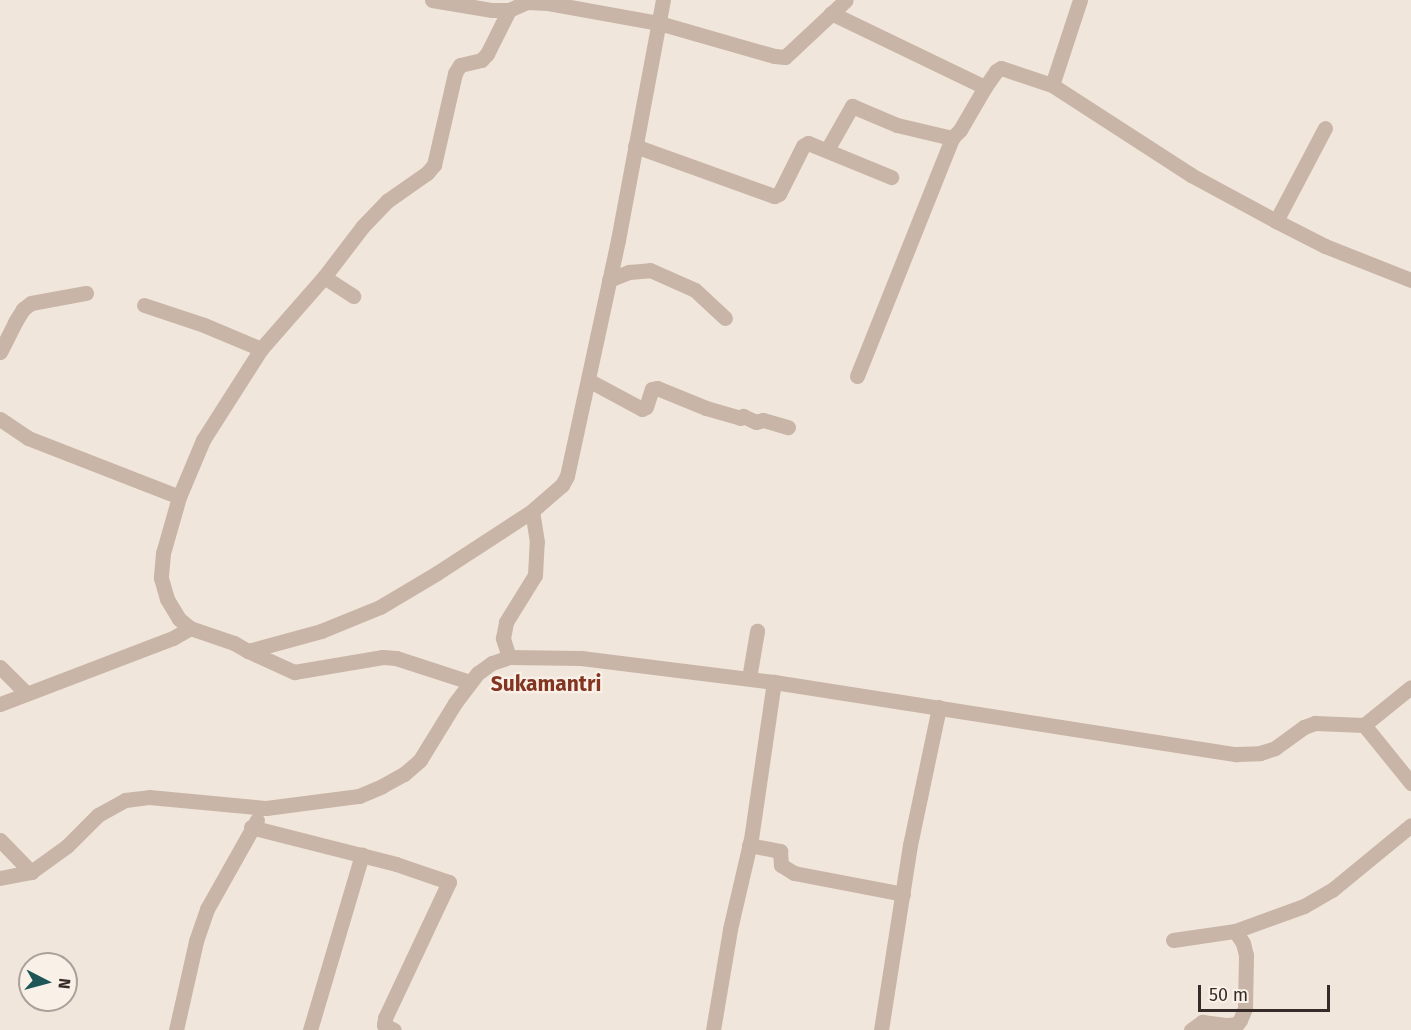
<!DOCTYPE html>
<html>
<head>
<meta charset="utf-8">
<style>
	body { margin:0 }
	#map { position:relative; width:1411px; height:1030px; overflow:hidden; background:#f1e6db; font-family:"Fira Sans",sans-serif }
	div>[style] { position:absolute }
	.minor>* { height:15px; margin:-7.5px; padding:0 7.5px; transform-origin:7.5px; border-radius:7.5px; background:#c9b5a7 }
	span { translate:-50% -50%; white-space:nowrap; text-align:center; line-height:1.15; -webkit-text-stroke:4.5px #f9f0e7; paint-order:stroke }
	.quarter-label { font-size:21px; color:#833522; font-weight:700 }
	.north { position:absolute; left:18px; top:952px; width:60px; height:60px; box-sizing:border-box; background:#f9f0e7; border:2px solid #aba19b; border-radius:50%; rotate:96deg; font-size:16px; font-weight:700; line-height:24px; text-align:center; color:#362b28 }
	.north::after { content:''; display:block; margin:auto; width:21px; height:27px; background:#1e5557; clip-path:polygon(50% 0,100% 100%,50% 72%,0 100%) }
	.scale { position:absolute; left:1198px; top:985px; width:132px; height:27px; box-sizing:border-box; border:3px solid #362b28; border-top:0; padding-left:8px; font-size:18px; line-height:21px; white-space:nowrap; color:#362b28; -webkit-text-stroke:4px #f9f0e7; paint-order:stroke }
</style>
</head>
<body>
<div id="map">
	<div class="minor">
		<i style="left:432px;top:0;width:61px;rotate:9.5deg"></i>
		<i style="left:492px;top:10px;width:17px"></i>
		<i style="left:509px;top:10px;width:20px;rotate:-24deg"></i>
		<i style="left:527px;top:2px;width:21px;rotate:3deg"></i>
		<i style="left:548px;top:3px;width:113px;rotate:10.2deg"></i>
		<i style="left:659px;top:23px;width:120px;rotate:16deg"></i>
		<i style="left:774px;top:56px;width:11px;rotate:5deg"></i>
		<i style="left:785px;top:57px;width:83px;rotate:-43.1deg"></i>
		<i style="left:1080px;top:0;width:89px;rotate:108.2deg"></i>
		<i style="left:1052px;top:85px;width:166px;rotate:32.9deg"></i>
		<i style="left:1191px;top:175px;width:97px;rotate:28.4deg"></i>
		<i style="left:1276px;top:221px;width:55px;rotate:27deg"></i>
		<i style="left:1325px;top:246px;width:92px;rotate:21.6deg"></i>
		<i style="left:831px;top:13px;width:171px;rotate:25.7deg"></i>
		<i style="left:985px;top:87px;width:19px;rotate:-55deg"></i>
		<i style="left:996px;top:71px;width:6px;rotate:-31deg"></i>
		<i style="left:1001px;top:68px;width:54px;rotate:18.4deg"></i>
		<i style="left:635px;top:146px;width:148px;rotate:19.8deg"></i>
		<i style="left:774px;top:196px;width:5px;rotate:-22deg"></i>
		<i style="left:779px;top:194px;width:54px;rotate:-63.4deg"></i>
		<i style="left:803px;top:146px;width:6px;rotate:-31deg"></i>
		<i style="left:808px;top:143px;width:90px;rotate:22.3deg"></i>
		<i style="left:827px;top:150px;width:51px;rotate:-60.4deg"></i>
		<i style="left:852px;top:106px;width:49px;rotate:22.9deg"></i>
		<i style="left:897px;top:125px;width:57px;rotate:13.3deg"></i>
		<i style="left:952px;top:138px;width:11px;rotate:-45deg"></i>
		<i style="left:960px;top:130px;width:50px;rotate:-59.8deg"></i>
		<i style="left:1276px;top:221px;width:105px;rotate:-62.2deg"></i>
		<i style="left:324px;top:277px;width:64px;rotate:-52.6deg"></i>
		<i style="left:363px;top:226px;width:35px;rotate:-46deg"></i>
		<i style="left:387px;top:201px;width:49px;rotate:-35deg"></i>
		<i style="left:427px;top:173px;width:11px;rotate:-49deg"></i>
		<i style="left:434px;top:165px;width:94px;rotate:-77.1deg"></i>
		<i style="left:455px;top:73px;width:9px;rotate:-58deg"></i>
		<i style="left:460px;top:65px;width:22px;rotate:-13deg"></i>
		<i style="left:481px;top:60px;width:8px;rotate:-45deg"></i>
		<i style="left:487px;top:54px;width:49px;rotate:-63.4deg"></i>
		<i style="left:609px;top:280px;width:22px;rotate:-22deg"></i>
		<i style="left:629px;top:272px;width:21px;rotate:-5deg"></i>
		<i style="left:650px;top:270px;width:49px;rotate:24deg"></i>
		<i style="left:695px;top:290px;width:41px;rotate:43deg"></i>
		<i style="left:144px;top:305px;width:63px;rotate:18.4deg"></i>
		<i style="left:204px;top:325px;width:62px;rotate:22.8deg"></i>
		<i style="left:261px;top:349px;width:108px;rotate:122.5deg"></i>
		<i style="left:203px;top:440px;width:62px;rotate:112.8deg"></i>
		<i style="left:179px;top:497px;width:58px;rotate:105.9deg"></i>
		<i style="left:163px;top:553px;width:25px;rotate:95deg"></i>
		<i style="left:161px;top:578px;width:22px;rotate:74deg"></i>
		<i style="left:167px;top:599px;width:23px;rotate:59deg"></i>
		<i style="left:179px;top:619px;width:14px;rotate:39deg"></i>
		<i style="left:190px;top:628px;width:46px;rotate:18.8deg"></i>
		<i style="left:234px;top:643px;width:16px;rotate:30deg"></i>
		<i style="left:248px;top:651px;width:76px;rotate:-15.3deg"></i>
		<i style="left:321px;top:631px;width:64px;rotate:-22.1deg"></i>
		<i style="left:380px;top:607px;width:66px;rotate:-30.8deg"></i>
		<i style="left:437px;top:573px;width:113px;rotate:-33.1deg"></i>
		<i style="left:532px;top:511px;width:40px;rotate:-41deg"></i>
		<i style="left:562px;top:485px;width:10px;rotate:-61deg"></i>
		<i style="left:567px;top:476px;width:241px;rotate:-77.8deg"></i>
		<i style="left:618px;top:240px;width:244px;rotate:-79.4deg"></i>
		<i style="left:261px;top:349px;width:96px;rotate:-48.8deg"></i>
		<i style="left:324px;top:277px;width:35px;rotate:33deg"></i>
		<i style="left:0;top:352px;width:34px;rotate:-63deg"></i>
		<i style="left:15px;top:322px;width:15px;rotate:-58deg"></i>
		<i style="left:23px;top:309px;width:10px;rotate:-37deg"></i>
		<i style="left:31px;top:303px;width:56px;rotate:-10.3deg"></i>
		<i style="left:857px;top:376px;width:256px;rotate:-68.2deg"></i>
		<i style="left:588px;top:380px;width:61px;rotate:28.2deg"></i>
		<i style="left:642px;top:409px;width:4px;rotate:-27deg"></i>
		<i style="left:646px;top:407px;width:19px;rotate:-72deg"></i>
		<i style="left:652px;top:389px;width:5px;rotate:-11deg"></i>
		<i style="left:657px;top:388px;width:53px;rotate:22.2deg"></i>
		<i style="left:706px;top:408px;width:35px;rotate:16deg"></i>
		<i style="left:740px;top:418px;width:4px;rotate:-34deg"></i>
		<i style="left:743px;top:416px;width:14px;rotate:25deg"></i>
		<i style="left:756px;top:422px;width:7px;rotate:-16deg"></i>
		<i style="left:763px;top:420px;width:26px;rotate:16deg"></i>
		<i style="left:0;top:419px;width:34px;rotate:34deg"></i>
		<i style="left:28px;top:438px;width:162px;rotate:21.3deg"></i>
		<i style="left:248px;top:651px;width:51px;rotate:24.5deg"></i>
		<i style="left:294px;top:672px;width:90px;rotate:-9.6deg"></i>
		<i style="left:383px;top:657px;width:13px;rotate:4deg"></i>
		<i style="left:396px;top:658px;width:78px;rotate:18deg"></i>
		<i style="left:509px;top:657px;width:20px;rotate:-108deg"></i>
		<i style="left:503px;top:638px;width:16px;rotate:-79deg"></i>
		<i style="left:506px;top:622px;width:55px;rotate:-58.3deg"></i>
		<i style="left:535px;top:575px;width:33px;rotate:-87deg"></i>
		<i style="left:537px;top:542px;width:31px;rotate:-99deg"></i>
		<i style="left:0;top:667px;width:37px;rotate:45deg"></i>
		<i style="left:749px;top:678px;width:48px;rotate:-80.3deg"></i>
		<i style="left:0;top:704px;width:185px;rotate:-20.9deg"></i>
		<i style="left:173px;top:638px;width:20px;rotate:-30deg"></i>
		<i style="left:1364px;top:725px;width:75px;rotate:51deg"></i>
		<i style="left:251px;top:827px;width:150px;rotate:14.3deg"></i>
		<i style="left:396px;top:864px;width:56px;rotate:18.8deg"></i>
		<i style="left:449px;top:882px;width:150px;rotate:115.2deg"></i>
		<i style="left:385px;top:1018px;width:7px;rotate:98deg"></i>
		<i style="left:384px;top:1025px;width:11px;rotate:27deg"></i>
		<i style="left:0;top:840px;width:45px;rotate:45.9deg"></i>
		<i style="left:749px;top:845px;width:32px;rotate:11deg"></i>
		<i style="left:780px;top:851px;width:14px;rotate:86deg"></i>
		<i style="left:781px;top:865px;width:15px;rotate:32deg"></i>
		<i style="left:794px;top:873px;width:111px;rotate:10.9deg"></i>
		<i style="left:0;top:878px;width:32px;rotate:-11deg"></i>
		<i style="left:31px;top:872px;width:44px;rotate:-35.8deg"></i>
		<i style="left:67px;top:846px;width:44px;rotate:-45deg"></i>
		<i style="left:98px;top:815px;width:31px;rotate:-29deg"></i>
		<i style="left:125px;top:800px;width:24px;rotate:-7deg"></i>
		<i style="left:149px;top:797px;width:118px;rotate:5.4deg"></i>
		<i style="left:266px;top:808px;width:94px;rotate:-7.4deg"></i>
		<i style="left:359px;top:796px;width:25px;rotate:-23deg"></i>
		<i style="left:382px;top:786px;width:25px;rotate:-29deg"></i>
		<i style="left:404px;top:774px;width:21px;rotate:-41deg"></i>
		<i style="left:420px;top:760px;width:67px;rotate:-58.4deg"></i>
		<i style="left:455px;top:703px;width:38px;rotate:-53deg"></i>
		<i style="left:478px;top:673px;width:17px;rotate:-36deg"></i>
		<i style="left:492px;top:663px;width:18px;rotate:-19deg"></i>
		<i style="left:509px;top:657px;width:72px;rotate:0.8deg"></i>
		<i style="left:581px;top:658px;width:194px;rotate:7.1deg"></i>
		<i style="left:774px;top:682px;width:468px;rotate:8.9deg"></i>
		<i style="left:1236px;top:754px;width:24px;rotate:-2deg"></i>
		<i style="left:1260px;top:753px;width:16px;rotate:-18deg"></i>
		<i style="left:1275px;top:748px;width:36px;rotate:-36deg"></i>
		<i style="left:1304px;top:727px;width:12px;rotate:-20deg"></i>
		<i style="left:1315px;top:723px;width:49px;rotate:2.3deg"></i>
		<i style="left:1364px;top:725px;width:60px;rotate:-39deg"></i>
		<i style="left:1173px;top:940px;width:63px;rotate:-8.3deg"></i>
		<i style="left:1235px;top:931px;width:73px;rotate:-19.9deg"></i>
		<i style="left:1304px;top:906px;width:32px;rotate:-30deg"></i>
		<i style="left:1332px;top:890px;width:102px;rotate:-39.4deg"></i>
		<i style="left:176px;top:1030px;width:91px;rotate:-77.3deg"></i>
		<i style="left:196px;top:941px;width:34px;rotate:-71deg"></i>
		<i style="left:207px;top:909px;width:102px;rotate:-60.7deg"></i>
		<i style="left:310px;top:1030px;width:183px;rotate:-73.5deg"></i>
		<i style="left:713px;top:1030px;width:102px;rotate:-80.4deg"></i>
		<i style="left:730px;top:929px;width:92px;rotate:-76.9deg"></i>
		<i style="left:751px;top:839px;width:159px;rotate:-81.7deg"></i>
		<i style="left:881px;top:1030px;width:187px;rotate:-81.1deg"></i>
		<i style="left:910px;top:845px;width:141px;rotate:-78.1deg"></i>
		<i style="left:1191px;top:1030px;width:14px;rotate:-36deg"></i>
		<i style="left:1202px;top:1022px;width:26px;rotate:7deg"></i>
		<i style="left:1228px;top:1025px;width:9px;rotate:-6deg"></i>
		<i style="left:1237px;top:1024px;width:5px;rotate:-53deg"></i>
		<i style="left:1240px;top:1020px;width:13px;rotate:-67deg"></i>
		<i style="left:1245px;top:1008px;width:53px;rotate:-88.9deg"></i>
		<i style="left:1246px;top:955px;width:12px;rotate:-104deg"></i>
		<i style="left:1243px;top:943px;width:14px;rotate:-124deg"></i>
	</div>
	<div class="quarter-label">
		<span style="left:546px;top:684px">Sukamantri</span>
	</div>
	<div class="north">N</div>
	<div class="scale">50 m</div>
</div>
</body>
</html>
